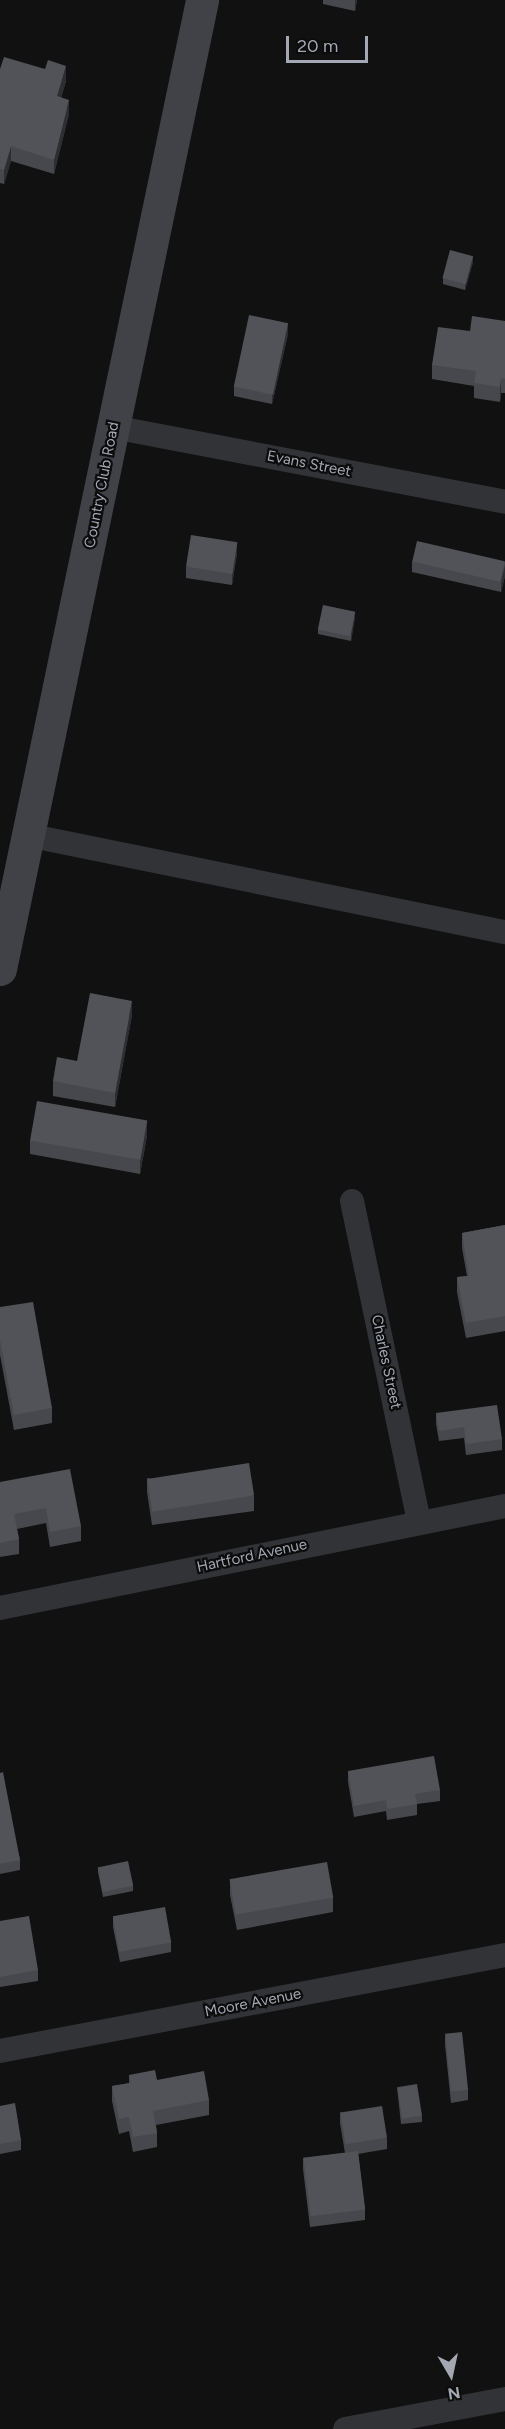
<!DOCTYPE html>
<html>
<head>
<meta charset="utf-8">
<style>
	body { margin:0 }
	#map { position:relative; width:505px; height:2429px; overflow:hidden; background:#111112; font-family:Figtree,sans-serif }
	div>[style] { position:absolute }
	.street>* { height:24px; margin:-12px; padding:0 12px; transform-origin:12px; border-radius:12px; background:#323337 }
	.secondary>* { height:33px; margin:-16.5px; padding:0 16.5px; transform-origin:16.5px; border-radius:16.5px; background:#404247 }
	.wall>* { inset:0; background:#47484d }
	.shaded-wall>* { inset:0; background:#2d2e31 }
	.building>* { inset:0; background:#515358; transform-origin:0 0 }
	span { translate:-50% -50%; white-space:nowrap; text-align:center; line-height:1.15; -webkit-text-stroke:4.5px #0c0c0d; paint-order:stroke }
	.street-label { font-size:15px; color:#a3a8b2 }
	.north { position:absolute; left:421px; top:2345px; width:60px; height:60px; -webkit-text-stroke:4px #0c0c0d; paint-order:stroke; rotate:171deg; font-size:16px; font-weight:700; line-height:24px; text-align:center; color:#a3a8b2 }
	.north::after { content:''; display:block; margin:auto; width:21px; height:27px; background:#a3a8b2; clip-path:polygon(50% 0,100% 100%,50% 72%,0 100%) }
	.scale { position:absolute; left:286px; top:36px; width:82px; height:27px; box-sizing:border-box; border:3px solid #a3a8b2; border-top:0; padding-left:8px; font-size:18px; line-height:21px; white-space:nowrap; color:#a3a8b2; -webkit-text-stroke:4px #0c0c0d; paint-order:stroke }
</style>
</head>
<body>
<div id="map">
	<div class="street">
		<i style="left:113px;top:427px;width:399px;rotate:10.8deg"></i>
		<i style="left:27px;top:835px;width:488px;rotate:11.5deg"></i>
		<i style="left:352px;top:1201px;width:329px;rotate:78.2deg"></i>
		<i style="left:0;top:1608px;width:515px;rotate:-11.42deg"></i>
		<i style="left:0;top:2051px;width:514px;rotate:-10.76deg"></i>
		<i style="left:345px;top:2429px;width:163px;rotate:-10.6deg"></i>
	</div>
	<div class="secondary">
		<i style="left:0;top:969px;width:990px;rotate:-78.22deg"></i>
	</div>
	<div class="wall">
		<i style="clip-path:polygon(323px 0,357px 0,355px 11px,323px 4px)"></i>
		<i style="clip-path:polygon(0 69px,66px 81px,61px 98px,69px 114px,54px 174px,11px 161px,4px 184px,0 183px)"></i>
		<i style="clip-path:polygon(473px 262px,465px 290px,443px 284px,443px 278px)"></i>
		<i style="clip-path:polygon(505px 321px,505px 393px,501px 393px,500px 402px,474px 398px,474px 386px,432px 379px,432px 365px,470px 331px)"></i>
		<i style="clip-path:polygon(288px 334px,272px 404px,234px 396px,234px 386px)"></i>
		<i style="clip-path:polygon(237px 553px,232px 585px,186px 578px,186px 567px)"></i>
		<i style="clip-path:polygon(412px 561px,505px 562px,505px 576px,501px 592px,412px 572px)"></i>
		<i style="clip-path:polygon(355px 617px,351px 641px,318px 634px,318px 629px)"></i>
		<i style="clip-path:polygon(132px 1015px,115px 1107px,53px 1096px,53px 1081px)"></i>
		<i style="clip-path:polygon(147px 1136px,140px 1174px,30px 1154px,30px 1140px)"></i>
		<i style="clip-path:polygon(505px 1225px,505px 1331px,466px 1338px,457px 1292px,457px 1277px,467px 1276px,462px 1248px,462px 1233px)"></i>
		<i style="clip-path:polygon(0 1307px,52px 1408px,52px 1423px,14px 1430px,0 1355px)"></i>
		<i style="clip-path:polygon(436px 1413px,502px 1439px,502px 1450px,466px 1455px,464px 1438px,439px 1441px,436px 1424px)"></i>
		<i style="clip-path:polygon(147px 1478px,254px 1496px,254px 1511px,152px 1525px,147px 1492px)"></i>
		<i style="clip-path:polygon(0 1482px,81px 1526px,81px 1541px,50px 1547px,46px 1523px,17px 1529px,19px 1539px,19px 1554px,0 1557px)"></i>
		<i style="clip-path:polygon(348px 1771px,440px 1790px,440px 1801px,417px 1804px,417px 1815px,387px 1820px,386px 1811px,354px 1817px,348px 1782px)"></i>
		<i style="clip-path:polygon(0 1773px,20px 1860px,20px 1870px,0 1874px)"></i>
		<i style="clip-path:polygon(98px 1867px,133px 1885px,133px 1891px,103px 1897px,98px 1872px)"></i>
		<i style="clip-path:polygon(230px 1880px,333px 1897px,333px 1912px,237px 1930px,230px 1895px)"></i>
		<i style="clip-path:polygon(113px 1917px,171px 1942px,171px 1952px,120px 1962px,113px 1927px)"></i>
		<i style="clip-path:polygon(0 1921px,38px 1970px,38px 1981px,0 1987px)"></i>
		<i style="clip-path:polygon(445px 2035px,468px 2090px,468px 2100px,451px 2103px,445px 2045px)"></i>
		<i style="clip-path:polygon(129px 2075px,157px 2080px,209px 2100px,209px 2115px,156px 2125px,157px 2133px,157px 2147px,133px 2152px,129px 2131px,119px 2134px,112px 2101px,112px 2086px,129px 2083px)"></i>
		<i style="clip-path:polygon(397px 2087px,422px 2116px,422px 2122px,401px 2124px)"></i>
		<i style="clip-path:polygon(0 2106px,21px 2140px,21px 2150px,0 2154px)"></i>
		<i style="clip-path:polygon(340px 2112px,387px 2138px,387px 2149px,358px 2154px,365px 2210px,365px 2220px,310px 2227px,303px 2169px,303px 2158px,345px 2153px,340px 2123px)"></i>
	</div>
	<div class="shaded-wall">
		<i style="clip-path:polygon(355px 0,357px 0,355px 11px)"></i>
		<i style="clip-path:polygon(66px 66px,66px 81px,57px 111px,57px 96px)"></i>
		<i style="clip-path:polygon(69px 100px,69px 114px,54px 174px,54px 160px)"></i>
		<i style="clip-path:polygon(11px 146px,11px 161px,4px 184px,4px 170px)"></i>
		<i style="clip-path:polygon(473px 256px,473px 262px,465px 290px,465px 284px)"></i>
		<i style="clip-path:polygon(288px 323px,288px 334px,272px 404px,272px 394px)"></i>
		<i style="clip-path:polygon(501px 378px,501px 393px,500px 402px,500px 387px)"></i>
		<i style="clip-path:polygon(237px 542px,237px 553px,232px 585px,232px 574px)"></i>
		<i style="clip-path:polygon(505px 565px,505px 576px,501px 592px,501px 582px)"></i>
		<i style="clip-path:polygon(355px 612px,355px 617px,351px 641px,351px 635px)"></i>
		<i style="clip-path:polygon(132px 1001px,132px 1015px,115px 1107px,115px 1093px)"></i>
		<i style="clip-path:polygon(147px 1121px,147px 1136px,140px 1174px,140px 1160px)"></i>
	</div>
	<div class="building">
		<i style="clip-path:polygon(4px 57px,45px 69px,48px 60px,66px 66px,57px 96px,69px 100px,54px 160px,11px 146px,4px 170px,0 169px,0 69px)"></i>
		<i style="left:450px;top:250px;width:24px;height:29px;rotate:15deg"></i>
		<i style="left:249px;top:315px;width:40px;height:73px;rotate:12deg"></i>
		<i style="clip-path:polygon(472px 316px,505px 321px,505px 379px,501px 378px,500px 387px,474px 383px,476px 371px,432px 365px,438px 327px,470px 331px)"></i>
		<i style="left:191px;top:535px;width:47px;height:32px;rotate:9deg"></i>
		<i style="left:417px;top:541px;width:90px;height:21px;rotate:13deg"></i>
		<i style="left:323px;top:605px;width:33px;height:25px;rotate:12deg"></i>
		<i style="clip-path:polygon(90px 993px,132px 1001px,115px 1093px,53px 1081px,57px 1057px,77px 1061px)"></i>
		<i style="left:37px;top:1101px;width:112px;height:40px;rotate:10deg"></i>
		<i style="clip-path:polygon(505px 1225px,505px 1316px,466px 1323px,457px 1277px,469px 1276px,462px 1233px)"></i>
		<i style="clip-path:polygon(33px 1302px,52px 1408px,14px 1415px,0 1340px,0 1307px)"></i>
		<i style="clip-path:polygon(497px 1405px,502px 1439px,466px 1444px,464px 1427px,439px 1431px,436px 1413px)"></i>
		<i style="left:249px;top:1463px;width:33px;height:103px;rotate:81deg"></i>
		<i style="clip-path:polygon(70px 1469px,81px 1526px,50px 1532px,46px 1508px,14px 1514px,19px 1539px,0 1543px,0 1482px)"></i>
		<i style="clip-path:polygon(434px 1756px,440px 1790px,415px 1794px,417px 1804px,387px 1809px,386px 1800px,354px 1806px,348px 1771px)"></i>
		<i style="clip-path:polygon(3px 1772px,20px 1860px,0 1864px,0 1773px)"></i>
		<i style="left:128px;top:1861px;width:25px;height:31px;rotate:78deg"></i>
		<i style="left:327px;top:1862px;width:36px;height:99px;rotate:80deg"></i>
		<i style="left:165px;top:1907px;width:36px;height:53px;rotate:80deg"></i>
		<i style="clip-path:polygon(29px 1916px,38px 1970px,0 1977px,0 1921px)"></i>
		<i style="left:462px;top:2032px;width:58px;height:17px;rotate:84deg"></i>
		<i style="clip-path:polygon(155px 2070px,157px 2080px,204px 2071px,209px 2100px,153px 2111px,157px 2133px,133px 2137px,129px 2117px,119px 2119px,112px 2086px,131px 2083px,129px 2075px)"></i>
		<i style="left:417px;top:2084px;width:32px;height:20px;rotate:81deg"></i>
		<i style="clip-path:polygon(15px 2103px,21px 2140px,0 2144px,0 2106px)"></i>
		<i style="left:382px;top:2106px;width:32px;height:42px;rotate:81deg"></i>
		<i style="left:358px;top:2151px;width:59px;height:55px;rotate:83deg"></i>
	</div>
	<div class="street-label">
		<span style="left:309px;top:464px;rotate:11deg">Evans Street</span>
		<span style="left:102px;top:485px;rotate:-79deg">Country Club Road</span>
		<span style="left:386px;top:1362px;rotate:78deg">Charles Street</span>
		<span style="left:252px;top:1556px;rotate:-12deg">Hartford Avenue</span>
		<span style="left:253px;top:2003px;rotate:-11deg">Moore Avenue</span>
	</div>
	<div class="north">N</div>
	<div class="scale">20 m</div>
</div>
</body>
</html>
